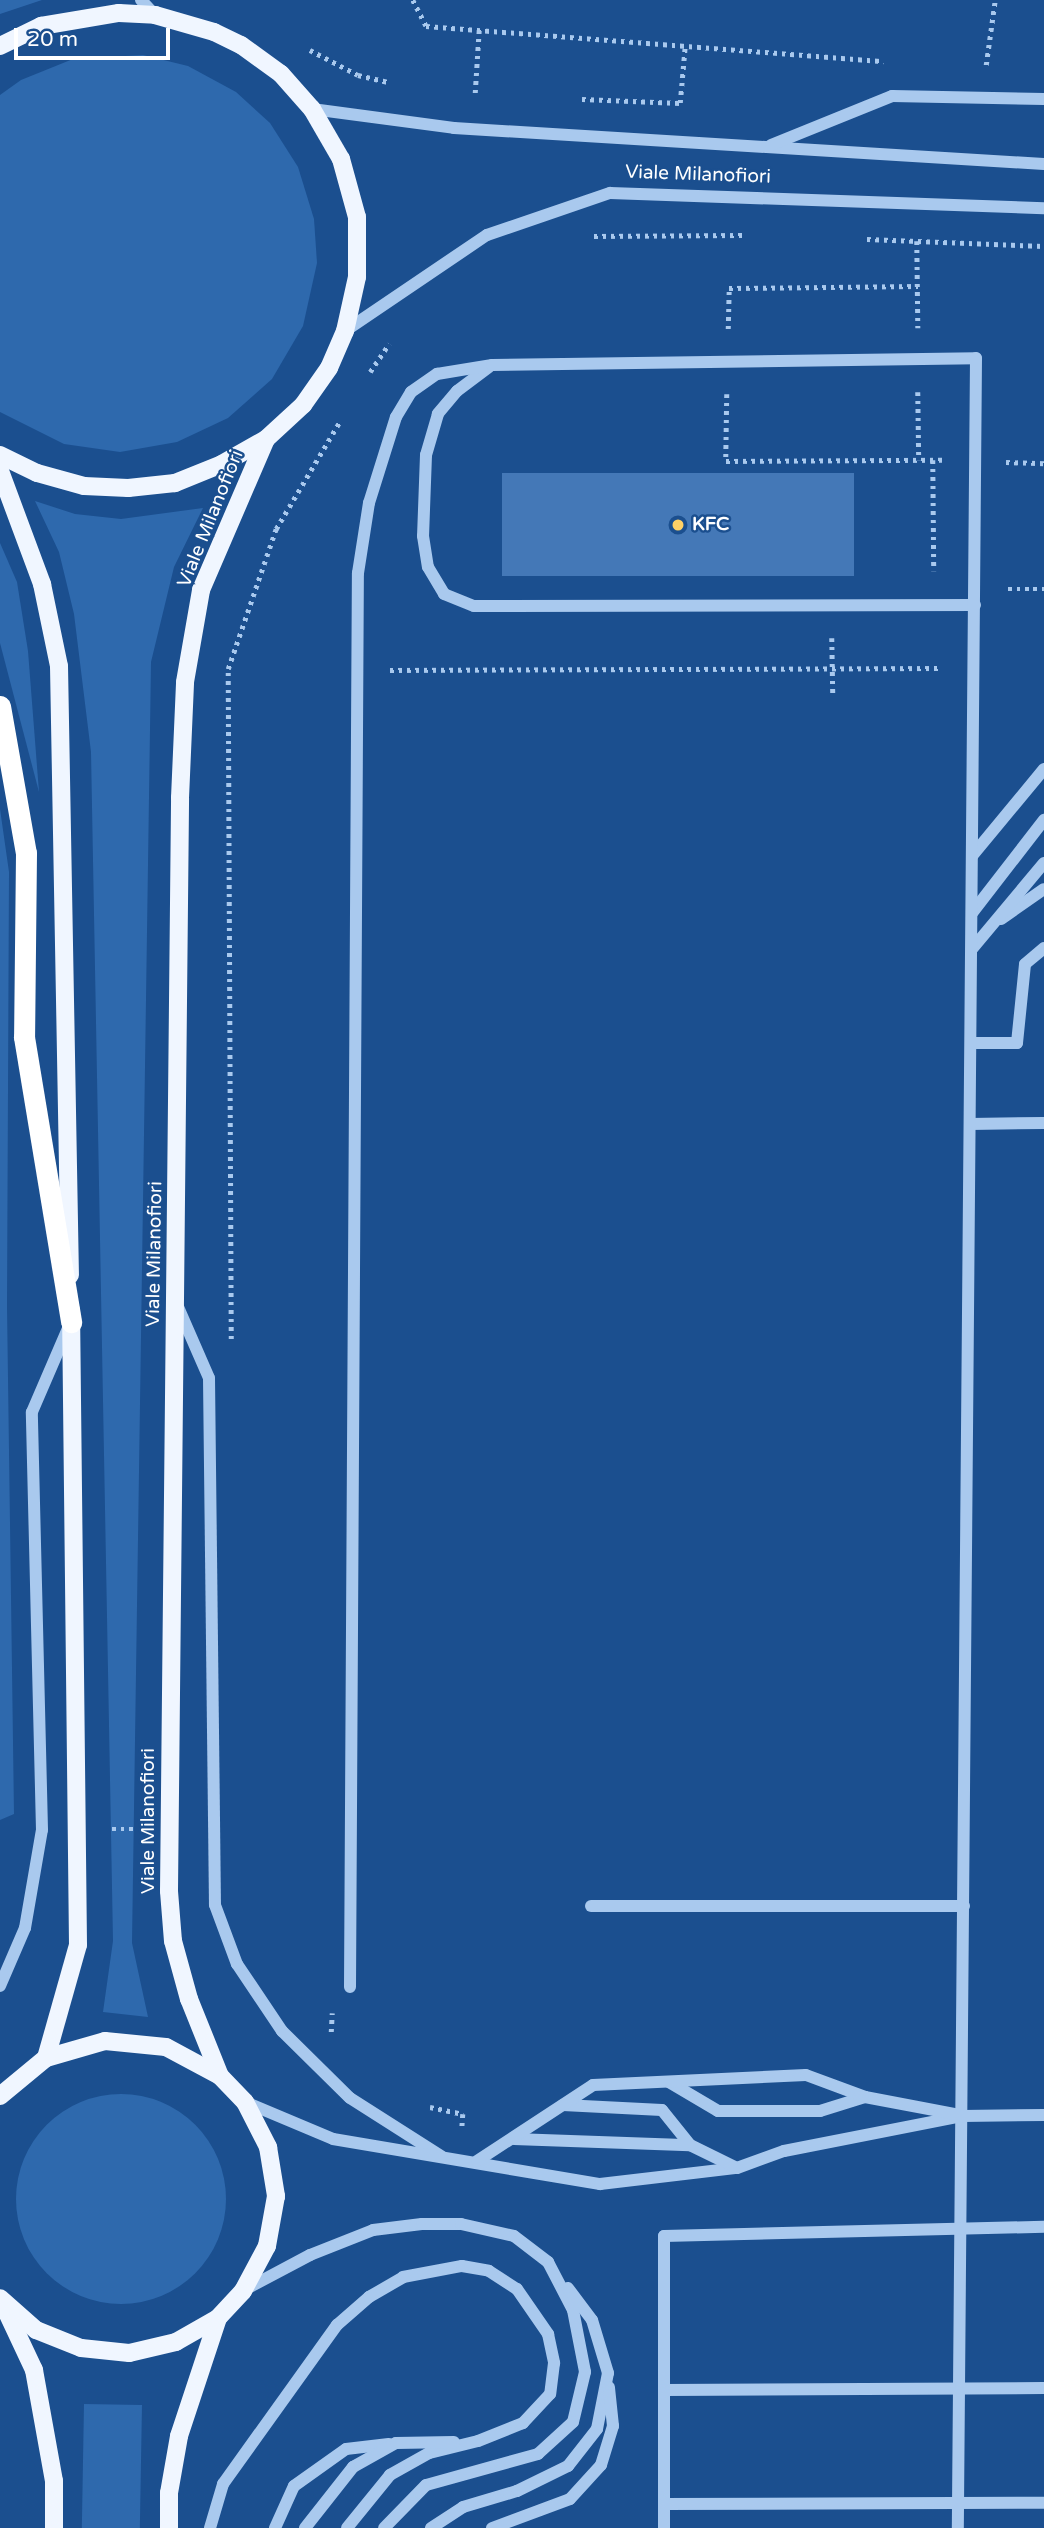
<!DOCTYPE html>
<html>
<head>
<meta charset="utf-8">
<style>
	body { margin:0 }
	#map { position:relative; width:1044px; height:2528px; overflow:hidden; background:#1b4f8f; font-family:"Varela Round",sans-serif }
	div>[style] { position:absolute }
	.green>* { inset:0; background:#2e69ad; transform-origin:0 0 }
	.round { border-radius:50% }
	.building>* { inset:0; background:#4478b7; transform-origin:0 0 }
	.path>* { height:4.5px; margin-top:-2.25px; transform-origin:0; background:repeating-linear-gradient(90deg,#a9c9ee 0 3.5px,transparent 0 8.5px) }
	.minor>* { height:12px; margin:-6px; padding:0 6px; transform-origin:6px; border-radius:6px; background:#a9c9ee }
	.major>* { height:18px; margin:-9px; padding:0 9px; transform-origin:9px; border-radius:9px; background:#f0f6ff }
	.highway>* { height:21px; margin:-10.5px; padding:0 10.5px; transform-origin:10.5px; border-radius:10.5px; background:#fff }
	.dots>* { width:19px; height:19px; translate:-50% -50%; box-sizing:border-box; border:4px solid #1b4f8f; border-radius:50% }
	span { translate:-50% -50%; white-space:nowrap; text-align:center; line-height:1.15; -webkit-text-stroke:5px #1b4f8f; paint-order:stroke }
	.street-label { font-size:19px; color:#fff }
	.poi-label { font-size:19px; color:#fff; font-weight:700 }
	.left { translate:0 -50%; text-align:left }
	.scale { position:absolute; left:14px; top:28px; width:156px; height:32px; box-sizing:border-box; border:4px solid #fff; border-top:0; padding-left:9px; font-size:21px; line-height:24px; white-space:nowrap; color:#fff; -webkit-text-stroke:5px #1b4f8f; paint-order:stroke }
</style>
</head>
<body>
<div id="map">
	<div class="green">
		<i style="clip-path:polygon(0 0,42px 0,0 14px)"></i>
		<i style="clip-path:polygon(143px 55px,188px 66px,236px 92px,270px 123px,298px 167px,314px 219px,317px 263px,303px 326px,272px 379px,228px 418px,177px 442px,120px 452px,64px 444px,0 412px,0 95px,21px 80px,73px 59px)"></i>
		<i style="clip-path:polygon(35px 501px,75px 514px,121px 519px,203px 508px,174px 567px,151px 662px,132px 1943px,148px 2017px,103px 2012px,113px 1941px,91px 752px,74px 614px,59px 552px)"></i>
		<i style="clip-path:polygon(0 543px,17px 582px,28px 651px,39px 792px,0 643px)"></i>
		<i style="clip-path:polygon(0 809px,9px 872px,7px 1306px,14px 1814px,0 1820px)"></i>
		<i class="round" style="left:16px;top:2094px;width:210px;height:210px"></i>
		<i style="left:84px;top:2404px;width:58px;height:124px;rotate:1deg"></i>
	</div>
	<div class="building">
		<i style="left:854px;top:473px;width:103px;height:352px;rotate:90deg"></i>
	</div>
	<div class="path">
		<i style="left:413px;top:0;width:29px;rotate:63deg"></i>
		<i style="left:426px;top:26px;width:459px;rotate:4.4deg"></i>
		<i style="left:310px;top:50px;width:54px;rotate:27.5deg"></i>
		<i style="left:358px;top:75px;width:31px;rotate:13deg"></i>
		<i style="left:986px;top:65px;width:66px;rotate:-82.1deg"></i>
		<i style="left:475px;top:93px;width:64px;rotate:-86.4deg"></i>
		<i style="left:582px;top:99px;width:98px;rotate:2.3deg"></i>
		<i style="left:680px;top:103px;width:57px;rotate:-85deg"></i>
		<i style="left:594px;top:236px;width:148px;rotate:-0.4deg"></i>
		<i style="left:867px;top:239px;width:177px;rotate:2.3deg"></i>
		<i style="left:917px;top:241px;width:87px;rotate:89.3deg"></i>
		<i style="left:728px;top:329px;width:41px;rotate:-88.6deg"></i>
		<i style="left:729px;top:288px;width:189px;rotate:-0.6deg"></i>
		<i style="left:370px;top:372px;width:34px;rotate:-56deg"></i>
		<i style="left:918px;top:392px;width:68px;rotate:89.2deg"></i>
		<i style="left:727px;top:394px;width:67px;rotate:90.9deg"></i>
		<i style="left:726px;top:461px;width:216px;rotate:-0.3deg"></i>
		<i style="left:933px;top:460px;width:111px;rotate:89.5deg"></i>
		<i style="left:1006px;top:462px;width:38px;rotate:2deg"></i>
		<i style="left:1008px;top:589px;width:36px"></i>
		<i style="left:832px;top:638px;width:58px;rotate:89deg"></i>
		<i style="left:390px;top:670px;width:552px;rotate:-0.21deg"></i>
		<i style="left:231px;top:1339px;width:670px;rotate:-90.26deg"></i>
		<i style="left:228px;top:669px;width:148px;rotate:-71.1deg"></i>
		<i style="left:276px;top:529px;width:126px;rotate:-59.3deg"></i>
		<i style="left:112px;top:1829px;width:23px"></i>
		<i style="left:331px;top:2032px;width:19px;rotate:-87deg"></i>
		<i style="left:430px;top:2107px;width:34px;rotate:12deg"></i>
		<i style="left:463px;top:2114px;width:14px;rotate:94deg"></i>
	</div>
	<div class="minor">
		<i style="left:141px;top:0;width:21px;rotate:47deg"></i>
		<i style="left:312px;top:109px;width:143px;rotate:7.6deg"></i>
		<i style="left:454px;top:128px;width:591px;rotate:3.49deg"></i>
		<i style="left:771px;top:145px;width:131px;rotate:-22deg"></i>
		<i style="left:892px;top:96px;width:152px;rotate:1.1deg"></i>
		<i style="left:345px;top:331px;width:171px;rotate:-34.1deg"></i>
		<i style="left:487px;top:235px;width:130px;rotate:-18.9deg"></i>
		<i style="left:610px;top:193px;width:434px;rotate:2deg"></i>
		<i style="left:489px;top:367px;width:40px;rotate:143deg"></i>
		<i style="left:457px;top:391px;width:30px;rotate:130deg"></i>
		<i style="left:438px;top:414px;width:43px;rotate:106.3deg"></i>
		<i style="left:426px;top:455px;width:81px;rotate:92.1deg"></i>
		<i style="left:423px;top:536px;width:31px;rotate:81deg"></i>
		<i style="left:428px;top:567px;width:31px;rotate:59deg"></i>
		<i style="left:444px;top:594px;width:32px;rotate:22deg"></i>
		<i style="left:474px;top:606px;width:501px;rotate:-0.11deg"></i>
		<i style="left:972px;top:856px;width:113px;rotate:-50.4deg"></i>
		<i style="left:972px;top:913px;width:118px;rotate:-52.3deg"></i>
		<i style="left:1001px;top:919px;width:52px;rotate:-34.9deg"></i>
		<i style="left:972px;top:949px;width:112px;rotate:-50.1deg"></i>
		<i style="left:971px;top:1043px;width:46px"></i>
		<i style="left:1017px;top:1043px;width:79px;rotate:-84.2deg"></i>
		<i style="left:1025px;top:964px;width:25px;rotate:-40deg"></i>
		<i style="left:970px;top:1124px;width:74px;rotate:-0.8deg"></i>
		<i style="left:178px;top:1307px;width:77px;rotate:66.4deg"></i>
		<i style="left:209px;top:1378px;width:527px;rotate:89.35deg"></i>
		<i style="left:215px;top:1905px;width:63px;rotate:69.6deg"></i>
		<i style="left:237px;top:1964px;width:81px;rotate:56.1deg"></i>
		<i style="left:282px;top:2031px;width:95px;rotate:44.6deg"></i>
		<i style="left:350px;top:2098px;width:108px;rotate:32.5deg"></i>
		<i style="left:591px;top:1906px;width:373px"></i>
		<i style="left:0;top:1986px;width:63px;rotate:-66.7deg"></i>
		<i style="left:25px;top:1928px;width:99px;rotate:-80.2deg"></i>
		<i style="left:42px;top:1830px;width:418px;rotate:-91.4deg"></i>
		<i style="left:32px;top:1412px;width:94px;rotate:-66.7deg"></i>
		<i style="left:350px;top:1987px;width:1414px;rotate:-89.68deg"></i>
		<i style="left:358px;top:573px;width:71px;rotate:-81.1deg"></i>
		<i style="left:369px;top:503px;width:90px;rotate:-72.6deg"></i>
		<i style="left:396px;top:417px;width:29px;rotate:-59deg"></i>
		<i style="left:411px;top:392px;width:32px;rotate:-35deg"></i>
		<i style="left:437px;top:374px;width:56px;rotate:-9.3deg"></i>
		<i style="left:492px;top:365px;width:484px;rotate:-0.8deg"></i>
		<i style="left:976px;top:358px;width:2170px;rotate:90.48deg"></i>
		<i style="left:669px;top:2082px;width:57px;rotate:30.6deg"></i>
		<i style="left:718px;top:2111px;width:102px"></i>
		<i style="left:820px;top:2111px;width:47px;rotate:-17.3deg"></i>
		<i style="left:245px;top:2102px;width:95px;rotate:22.8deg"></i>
		<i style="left:333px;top:2139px;width:271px;rotate:9.6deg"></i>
		<i style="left:600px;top:2184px;width:138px;rotate:-6.7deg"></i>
		<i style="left:737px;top:2168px;width:50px;rotate:-19.9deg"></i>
		<i style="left:784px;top:2151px;width:181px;rotate:-11.1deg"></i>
		<i style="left:962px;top:2116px;width:82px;rotate:-0.7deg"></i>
		<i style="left:563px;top:2105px;width:99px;rotate:2.9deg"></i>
		<i style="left:662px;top:2110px;width:45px;rotate:51.3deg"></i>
		<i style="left:690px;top:2145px;width:52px;rotate:26.1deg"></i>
		<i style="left:514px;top:2139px;width:176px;rotate:2deg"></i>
		<i style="left:477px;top:2161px;width:139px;rotate:-33.2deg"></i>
		<i style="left:593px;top:2085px;width:213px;rotate:-2.7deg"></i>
		<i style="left:806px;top:2075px;width:63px;rotate:20.4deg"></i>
		<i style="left:865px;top:2097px;width:92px;rotate:10.7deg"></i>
		<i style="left:244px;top:2290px;width:75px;rotate:-27.9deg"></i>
		<i style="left:310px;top:2255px;width:68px;rotate:-21.6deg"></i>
		<i style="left:373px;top:2230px;width:49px;rotate:-7deg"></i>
		<i style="left:422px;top:2224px;width:39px"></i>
		<i style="left:461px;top:2224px;width:54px;rotate:12.8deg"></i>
		<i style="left:514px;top:2236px;width:43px;rotate:37.4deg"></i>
		<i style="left:548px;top:2262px;width:54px;rotate:62.5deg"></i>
		<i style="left:573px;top:2310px;width:63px;rotate:79deg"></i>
		<i style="left:585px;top:2372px;width:51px;rotate:103.5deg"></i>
		<i style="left:573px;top:2422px;width:47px;rotate:137.6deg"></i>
		<i style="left:538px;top:2454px;width:116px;rotate:164.5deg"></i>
		<i style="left:426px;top:2485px;width:60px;rotate:134.3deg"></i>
		<i style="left:664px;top:2390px;width:380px;rotate:-0.3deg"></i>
		<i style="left:664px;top:2504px;width:380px;rotate:-0.2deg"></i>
		<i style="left:210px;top:2528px;width:46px;rotate:-73.5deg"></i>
		<i style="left:223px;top:2484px;width:196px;rotate:-54.4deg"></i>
		<i style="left:337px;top:2325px;width:43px;rotate:-41.2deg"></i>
		<i style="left:369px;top:2297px;width:39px;rotate:-30deg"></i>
		<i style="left:403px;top:2277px;width:60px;rotate:-10.6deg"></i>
		<i style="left:462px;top:2266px;width:27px;rotate:10deg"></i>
		<i style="left:489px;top:2271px;width:33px;rotate:33deg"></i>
		<i style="left:517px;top:2289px;width:55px;rotate:55.4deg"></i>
		<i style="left:548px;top:2334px;width:30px;rotate:78deg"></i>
		<i style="left:554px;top:2363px;width:31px;rotate:97deg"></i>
		<i style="left:550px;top:2394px;width:40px;rotate:133deg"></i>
		<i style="left:523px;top:2423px;width:48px;rotate:158.2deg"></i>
		<i style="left:478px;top:2441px;width:50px;rotate:166.2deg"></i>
		<i style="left:429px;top:2453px;width:45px;rotate:150.6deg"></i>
		<i style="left:390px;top:2475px;width:68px;rotate:129.1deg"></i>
		<i style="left:275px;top:2528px;width:46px;rotate:-65.7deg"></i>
		<i style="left:294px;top:2486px;width:64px;rotate:-35.4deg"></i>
		<i style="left:346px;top:2449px;width:43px;rotate:-6.6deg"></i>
		<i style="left:305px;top:2528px;width:78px;rotate:-51.8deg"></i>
		<i style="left:353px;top:2467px;width:49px;rotate:-29.2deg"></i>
		<i style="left:396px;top:2443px;width:58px;rotate:-1deg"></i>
		<i style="left:431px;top:2528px;width:38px;rotate:-33deg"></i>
		<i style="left:463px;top:2507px;width:56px;rotate:-16.5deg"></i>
		<i style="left:517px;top:2491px;width:57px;rotate:-26.1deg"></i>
		<i style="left:568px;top:2466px;width:47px;rotate:-51.9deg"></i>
		<i style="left:597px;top:2429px;width:57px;rotate:-78.9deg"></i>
		<i style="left:608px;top:2373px;width:55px;rotate:-106.8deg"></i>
		<i style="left:592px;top:2320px;width:40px;rotate:-127deg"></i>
		<i style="left:492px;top:2528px;width:83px;rotate:-20.4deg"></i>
		<i style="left:570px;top:2499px;width:46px;rotate:-47.6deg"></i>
		<i style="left:601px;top:2465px;width:41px;rotate:-72.9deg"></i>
		<i style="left:613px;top:2426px;width:39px;rotate:-96deg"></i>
		<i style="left:664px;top:2528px;width:292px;rotate:-90deg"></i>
		<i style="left:664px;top:2236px;width:380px;rotate:-1.4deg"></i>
	</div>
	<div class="major">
		<i style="left:0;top:46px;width:46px;rotate:-26deg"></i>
		<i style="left:41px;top:26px;width:79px;rotate:-9.5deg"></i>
		<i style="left:119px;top:13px;width:36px;rotate:3deg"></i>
		<i style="left:155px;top:15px;width:61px;rotate:16.1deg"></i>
		<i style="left:214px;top:32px;width:30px;rotate:26deg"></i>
		<i style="left:241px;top:45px;width:49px;rotate:35.9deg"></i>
		<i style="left:281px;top:74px;width:47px;rotate:48.5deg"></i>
		<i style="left:312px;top:109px;width:58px;rotate:59.9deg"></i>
		<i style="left:341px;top:159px;width:60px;rotate:74.6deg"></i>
		<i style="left:357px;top:217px;width:60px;rotate:90deg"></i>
		<i style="left:357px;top:277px;width:55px;rotate:102.5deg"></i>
		<i style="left:345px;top:331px;width:40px;rotate:113.4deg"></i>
		<i style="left:329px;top:368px;width:45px;rotate:125.1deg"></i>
		<i style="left:303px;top:405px;width:50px;rotate:137.4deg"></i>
		<i style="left:266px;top:439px;width:51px;rotate:150.4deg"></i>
		<i style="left:222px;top:464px;width:51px;rotate:158deg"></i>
		<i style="left:175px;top:483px;width:47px;rotate:173.9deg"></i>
		<i style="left:128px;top:488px;width:44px;rotate:-177.4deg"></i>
		<i style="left:84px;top:486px;width:49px;rotate:-164.5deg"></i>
		<i style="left:37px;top:473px;width:41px;rotate:-154.1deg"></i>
		<i style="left:0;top:471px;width:121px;rotate:69.6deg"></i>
		<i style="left:42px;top:584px;width:84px;rotate:78.3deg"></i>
		<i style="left:59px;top:666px;width:609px;rotate:88.97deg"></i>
		<i style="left:46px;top:2058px;width:117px;rotate:-74.2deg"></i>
		<i style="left:78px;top:1945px;width:635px;rotate:-90.63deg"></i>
		<i style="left:220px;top:2076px;width:83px;rotate:-111.9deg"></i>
		<i style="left:189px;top:1999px;width:60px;rotate:-105.4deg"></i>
		<i style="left:173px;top:1941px;width:50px;rotate:-94.6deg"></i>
		<i style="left:169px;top:1891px;width:1093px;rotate:-89.42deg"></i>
		<i style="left:180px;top:798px;width:116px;rotate:-87.5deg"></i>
		<i style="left:185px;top:682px;width:93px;rotate:-80.1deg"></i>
		<i style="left:201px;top:590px;width:164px;rotate:-66.7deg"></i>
		<i style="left:0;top:2096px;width:60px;rotate:-39.6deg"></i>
		<i style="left:46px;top:2058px;width:61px;rotate:-16.1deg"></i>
		<i style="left:105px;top:2041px;width:61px;rotate:5.6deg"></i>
		<i style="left:166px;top:2047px;width:61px;rotate:28.2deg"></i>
		<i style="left:220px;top:2076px;width:36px;rotate:46deg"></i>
		<i style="left:245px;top:2102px;width:51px;rotate:62.9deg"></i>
		<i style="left:268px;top:2147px;width:50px;rotate:80.7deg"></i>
		<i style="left:276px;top:2196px;width:51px;rotate:100.2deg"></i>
		<i style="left:267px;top:2246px;width:51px;rotate:118.1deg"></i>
		<i style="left:243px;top:2291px;width:37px;rotate:133deg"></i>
		<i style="left:218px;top:2318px;width:48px;rotate:150.3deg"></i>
		<i style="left:176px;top:2342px;width:48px;rotate:166.8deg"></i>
		<i style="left:129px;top:2353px;width:48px;rotate:-174.1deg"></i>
		<i style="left:81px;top:2348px;width:48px;rotate:-158.2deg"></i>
		<i style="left:36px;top:2330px;width:48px;rotate:-138.4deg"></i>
		<i style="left:3px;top:2304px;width:73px;rotate:64.8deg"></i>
		<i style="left:34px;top:2370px;width:113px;rotate:79.8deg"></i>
		<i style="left:54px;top:2481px;width:47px;rotate:90deg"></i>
		<i style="left:169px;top:2528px;width:35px;rotate:-90deg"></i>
		<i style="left:169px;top:2493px;width:58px;rotate:-80deg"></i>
		<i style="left:179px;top:2436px;width:124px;rotate:-71.7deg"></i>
	</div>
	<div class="highway">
		<i style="left:0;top:706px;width:149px;rotate:80deg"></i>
		<i style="left:26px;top:853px;width:184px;rotate:90.6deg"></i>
		<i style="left:24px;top:1037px;width:289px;rotate:80.6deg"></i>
	</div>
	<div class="dots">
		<i style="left:678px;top:525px;background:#ffd166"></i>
	</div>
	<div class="street-label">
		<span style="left:698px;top:175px;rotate:2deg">Viale Milanofiori</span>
		<span style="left:211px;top:519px;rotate:-68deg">Viale Milanofiori</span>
		<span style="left:155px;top:1254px;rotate:-89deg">Viale Milanofiori</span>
		<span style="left:149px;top:1821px;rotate:-90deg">Viale Milanofiori</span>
	</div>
	<div class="poi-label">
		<span class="left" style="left:692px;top:525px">KFC</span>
	</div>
	<div class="scale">20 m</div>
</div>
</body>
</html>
